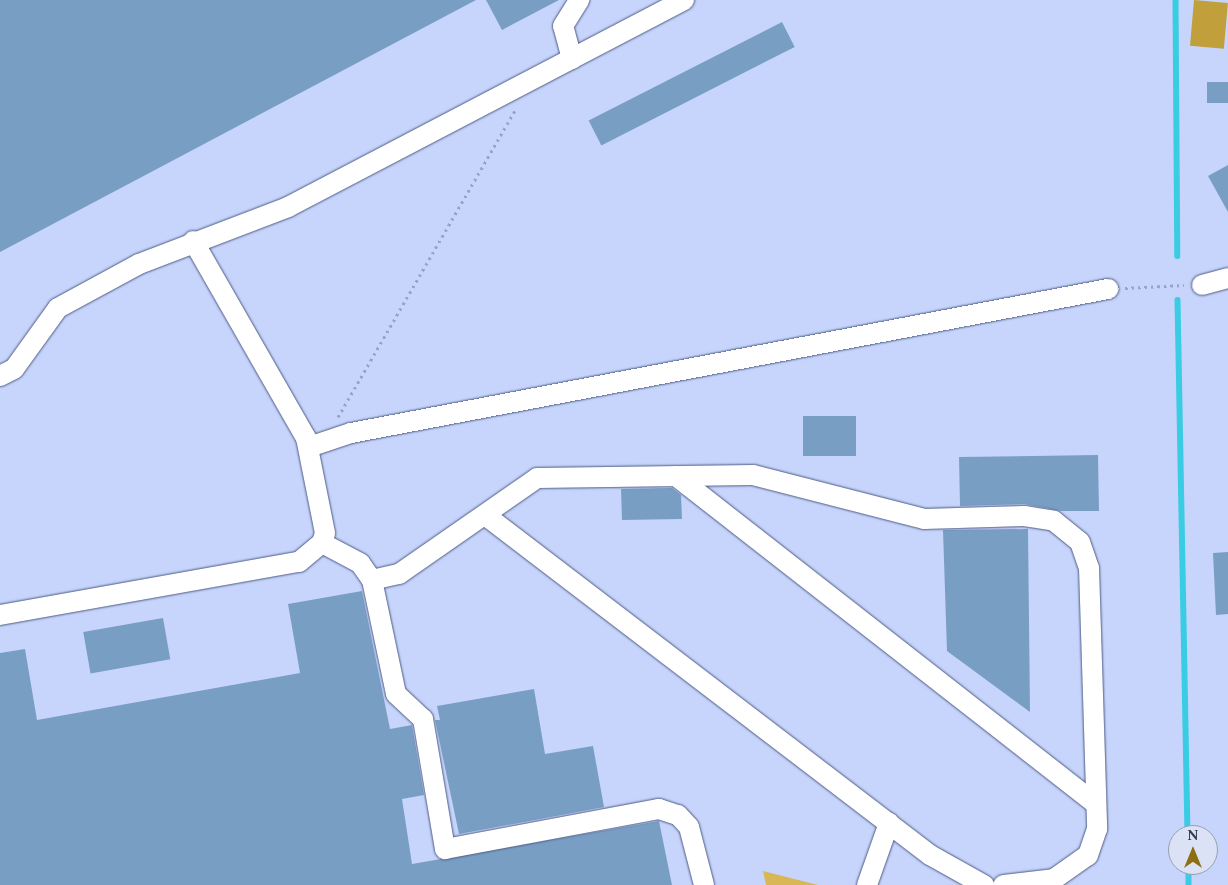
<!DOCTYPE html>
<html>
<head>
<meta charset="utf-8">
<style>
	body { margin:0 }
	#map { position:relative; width:1228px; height:885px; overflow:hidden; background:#c7d5fc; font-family:Spectral,serif }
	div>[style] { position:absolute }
	.green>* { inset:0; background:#d9b757 }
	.forest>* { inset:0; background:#c1a03c; transform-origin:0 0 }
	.stream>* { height:5.5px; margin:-2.75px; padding:0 2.75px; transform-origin:2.75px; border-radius:2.75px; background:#3acce3 }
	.building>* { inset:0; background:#799ec4; transform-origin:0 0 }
	.path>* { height:3px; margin-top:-1.5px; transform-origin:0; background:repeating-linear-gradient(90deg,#99a4c5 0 2.5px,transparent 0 6.5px) }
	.roads { filter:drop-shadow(0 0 1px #4d5b85) drop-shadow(0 0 1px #4d5b85) }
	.minor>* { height:20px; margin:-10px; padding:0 10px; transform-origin:10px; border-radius:10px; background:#fff }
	span { translate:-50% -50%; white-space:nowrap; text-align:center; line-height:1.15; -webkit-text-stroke:4.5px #dbe2f6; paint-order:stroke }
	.north { position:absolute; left:1168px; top:825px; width:50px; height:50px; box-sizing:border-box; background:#dbe2f6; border:1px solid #989fb3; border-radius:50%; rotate:0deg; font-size:14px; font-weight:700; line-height:20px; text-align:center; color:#343b4e }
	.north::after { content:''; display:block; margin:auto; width:18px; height:22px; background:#8b6f10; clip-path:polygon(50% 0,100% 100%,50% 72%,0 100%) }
</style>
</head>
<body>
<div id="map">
	<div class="green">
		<i style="clip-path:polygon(763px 871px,818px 885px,766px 885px)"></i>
	</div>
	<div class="forest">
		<i style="left:1194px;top:0;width:34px;height:46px;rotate:5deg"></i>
	</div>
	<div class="stream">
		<i style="left:1176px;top:0;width:256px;rotate:89.6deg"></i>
		<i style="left:1178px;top:300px;width:535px;rotate:88.93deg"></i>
		<i style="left:1189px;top:865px;width:20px;rotate:90deg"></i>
	</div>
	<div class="building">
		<i style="clip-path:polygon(0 0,476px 0,0 252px)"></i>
		<i style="clip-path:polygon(486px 0,559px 0,502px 30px)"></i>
		<i style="left:782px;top:22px;width:28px;height:217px;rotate:63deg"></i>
		<i style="left:1207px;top:82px;width:21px;height:21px"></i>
		<i style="clip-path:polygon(1228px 165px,1228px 212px,1208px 176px)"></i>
		<i style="left:803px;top:416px;width:53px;height:40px"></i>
		<i style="clip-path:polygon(1098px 455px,1099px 511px,1061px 511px,1024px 504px,960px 506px,959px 457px)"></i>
		<i style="clip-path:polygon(672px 488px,681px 495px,682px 519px,622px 520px,621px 489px)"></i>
		<i style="clip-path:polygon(1028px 529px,1030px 712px,947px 651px,943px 530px)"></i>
		<i style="clip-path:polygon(1228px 552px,1228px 614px,1216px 615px,1213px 553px)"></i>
		<i style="clip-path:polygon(362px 591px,390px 729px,412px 725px,424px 795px,402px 799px,412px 864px,659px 821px,672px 885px,0 885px,0 653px,25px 649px,37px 720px,300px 673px,288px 604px)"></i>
		<i style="left:163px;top:618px;width:42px;height:81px;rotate:80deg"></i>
		<i style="clip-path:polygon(534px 689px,545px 754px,593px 746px,604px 807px,459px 834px,435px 720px,440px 720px,437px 706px)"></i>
	</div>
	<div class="path">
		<i style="left:1125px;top:288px;width:59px;rotate:-2.9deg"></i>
		<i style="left:338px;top:417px;width:354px;rotate:-60deg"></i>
	</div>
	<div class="roads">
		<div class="minor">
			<i style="left:572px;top:59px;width:34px;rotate:-105deg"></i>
			<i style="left:563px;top:26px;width:31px;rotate:-58deg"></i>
			<i style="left:1202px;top:285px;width:27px;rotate:-15deg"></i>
			<i style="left:0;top:376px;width:16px;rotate:-27deg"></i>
			<i style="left:14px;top:369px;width:75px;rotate:-54.2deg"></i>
			<i style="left:58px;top:308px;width:92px;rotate:-28.5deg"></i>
			<i style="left:139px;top:264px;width:160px;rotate:-20.9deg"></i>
			<i style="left:288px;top:207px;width:447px;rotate:-27.6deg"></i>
			<i style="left:309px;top:447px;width:44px;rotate:-18.4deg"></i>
			<i style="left:351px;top:433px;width:771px;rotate:-10.77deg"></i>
			<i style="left:676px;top:476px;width:533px;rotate:37.99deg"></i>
			<i style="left:485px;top:515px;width:560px;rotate:37.38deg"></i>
			<i style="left:930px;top:855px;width:62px;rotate:29.1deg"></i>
			<i style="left:322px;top:543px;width:43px;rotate:27.8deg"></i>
			<i style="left:360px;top:563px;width:21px;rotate:55deg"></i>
			<i style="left:372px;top:580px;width:116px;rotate:78.1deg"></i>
			<i style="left:396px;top:694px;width:37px;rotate:43deg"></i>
			<i style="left:423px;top:719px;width:132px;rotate:80.4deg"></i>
			<i style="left:445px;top:849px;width:218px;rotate:-10.6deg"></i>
			<i style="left:659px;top:809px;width:20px;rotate:18deg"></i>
			<i style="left:678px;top:815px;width:16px;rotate:47deg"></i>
			<i style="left:689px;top:827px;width:60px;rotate:75.5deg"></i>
			<i style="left:372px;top:580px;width:28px;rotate:-13deg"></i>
			<i style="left:399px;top:574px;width:168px;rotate:-34.8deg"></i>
			<i style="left:537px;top:478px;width:216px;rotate:-0.8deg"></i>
			<i style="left:753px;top:475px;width:177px;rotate:14.4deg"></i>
			<i style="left:924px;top:519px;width:100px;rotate:-1.7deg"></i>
			<i style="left:1024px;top:516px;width:30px;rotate:9deg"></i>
			<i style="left:1054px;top:521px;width:33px;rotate:39deg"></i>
			<i style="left:1080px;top:542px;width:28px;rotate:71deg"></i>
			<i style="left:1089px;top:568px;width:261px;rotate:88.2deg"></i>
			<i style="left:1097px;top:829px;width:28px;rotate:109deg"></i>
			<i style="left:1088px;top:855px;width:42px;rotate:144.8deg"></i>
			<i style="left:1054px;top:879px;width:51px;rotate:173.3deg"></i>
			<i style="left:0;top:615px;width:304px;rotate:-10.1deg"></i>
			<i style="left:299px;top:562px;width:30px;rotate:-40deg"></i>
			<i style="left:322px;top:543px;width:10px;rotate:-73deg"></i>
			<i style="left:325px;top:533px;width:97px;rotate:-101.3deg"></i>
			<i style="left:306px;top:438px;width:227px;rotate:-119.8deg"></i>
			<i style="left:867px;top:885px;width:66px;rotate:-70.5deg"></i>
		</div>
	</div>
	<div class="north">N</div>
</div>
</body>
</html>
